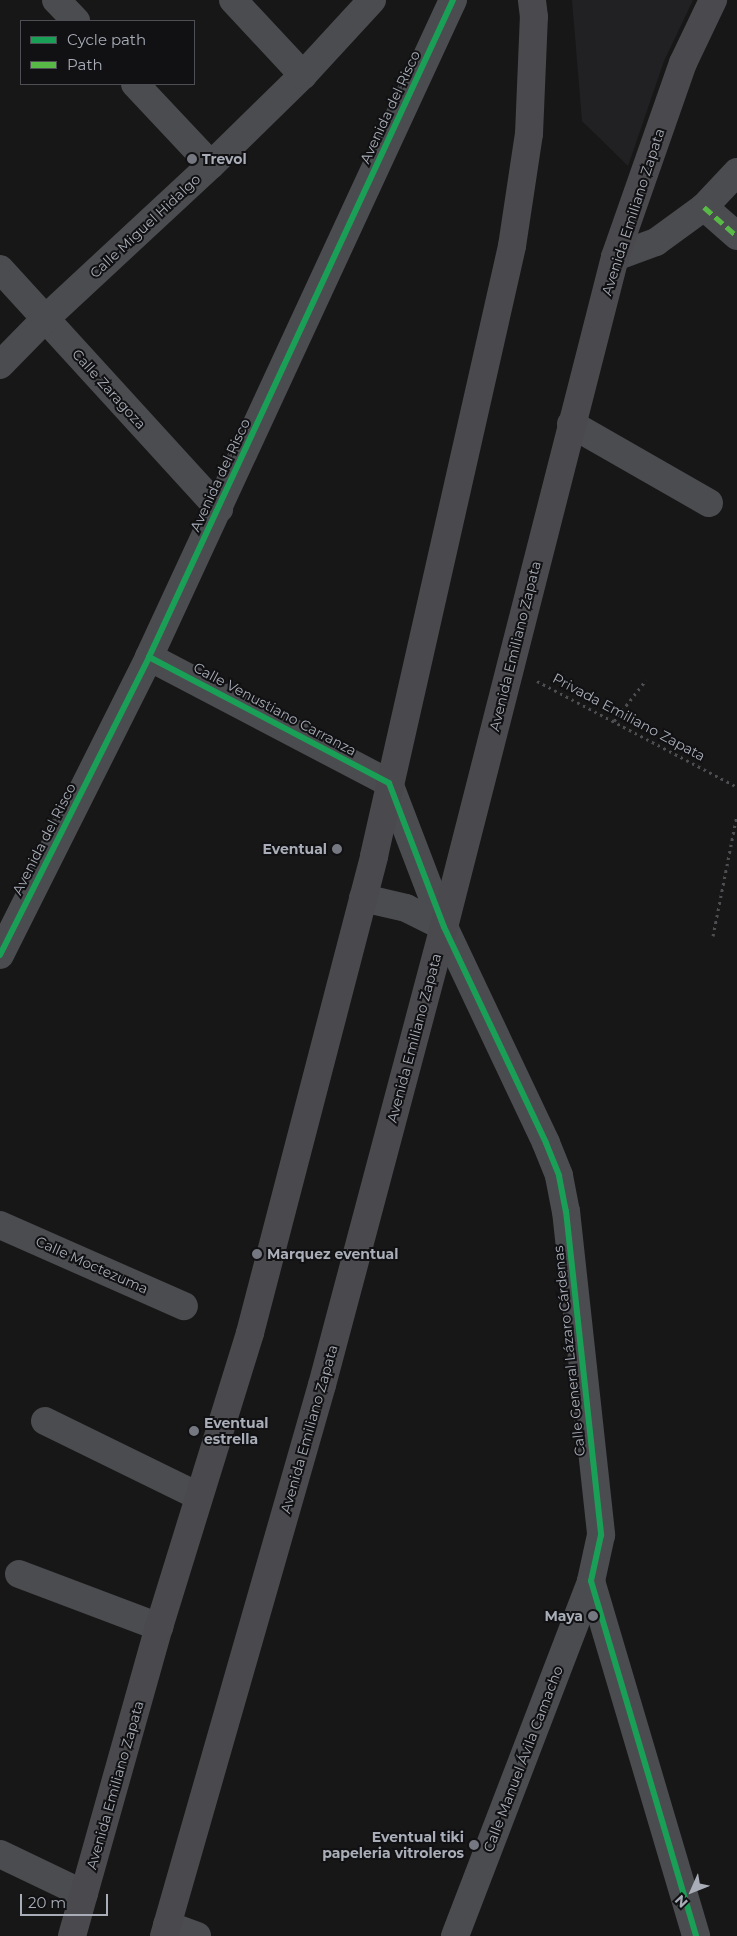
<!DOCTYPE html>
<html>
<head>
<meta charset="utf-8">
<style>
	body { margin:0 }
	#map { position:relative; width:737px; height:1936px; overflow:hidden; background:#171717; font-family:Montserrat,sans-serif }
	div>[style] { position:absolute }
	.built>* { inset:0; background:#212123 }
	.path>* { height:3px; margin-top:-1.5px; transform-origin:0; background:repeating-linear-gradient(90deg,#4d4e52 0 2.5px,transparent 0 6.5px) }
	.street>* { height:28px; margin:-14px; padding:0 14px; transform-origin:14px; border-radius:14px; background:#4b4c50 }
	.secondary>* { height:28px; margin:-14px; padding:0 14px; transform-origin:14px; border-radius:14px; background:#4a4a4e }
	.quiet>* { height:5px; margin-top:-2.5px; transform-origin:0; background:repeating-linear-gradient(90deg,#58b947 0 10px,transparent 0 15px) }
	.cycleway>* { height:6px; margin:-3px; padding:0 3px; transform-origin:3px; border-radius:3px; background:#1a9f57 }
	.dots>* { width:14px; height:14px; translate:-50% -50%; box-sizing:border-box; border:2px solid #111113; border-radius:50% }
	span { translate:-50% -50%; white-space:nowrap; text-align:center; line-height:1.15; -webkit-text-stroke:4px #111113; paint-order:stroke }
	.street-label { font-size:14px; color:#a8adb8 }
	.poi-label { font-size:14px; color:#a8adb8; font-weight:700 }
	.left { translate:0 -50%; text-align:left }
	.right { translate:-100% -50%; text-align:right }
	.legend { position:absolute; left:20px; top:20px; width:175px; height:65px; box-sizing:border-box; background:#111113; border:1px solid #4d4f55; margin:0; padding:6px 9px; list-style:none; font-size:15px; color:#a8adb8 }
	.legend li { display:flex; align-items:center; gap:10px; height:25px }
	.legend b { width:25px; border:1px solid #4d4f55 }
	.north { position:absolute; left:667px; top:1866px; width:50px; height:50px; -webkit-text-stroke:4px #111113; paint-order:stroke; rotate:226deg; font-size:14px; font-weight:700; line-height:20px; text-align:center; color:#a8adb8 }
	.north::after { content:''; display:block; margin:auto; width:18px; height:22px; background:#a8adb8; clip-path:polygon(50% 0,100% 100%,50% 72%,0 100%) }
	.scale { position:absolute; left:20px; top:1894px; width:88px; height:22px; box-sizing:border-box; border:2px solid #a8adb8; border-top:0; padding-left:6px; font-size:15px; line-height:18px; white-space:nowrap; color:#a8adb8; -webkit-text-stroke:4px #111113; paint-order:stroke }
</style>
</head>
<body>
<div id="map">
	<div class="built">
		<i style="clip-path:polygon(572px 0,693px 0,664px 61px,628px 166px,582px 121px)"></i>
	</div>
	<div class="path">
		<i style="left:537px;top:681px;width:226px;rotate:27.9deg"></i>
		<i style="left:614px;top:721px;width:52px;rotate:-52deg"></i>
		<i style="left:713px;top:936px;width:123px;rotate:-78.8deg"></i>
	</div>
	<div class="street">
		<i style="left:56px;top:0;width:29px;rotate:46deg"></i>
		<i style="left:233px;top:0;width:103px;rotate:47deg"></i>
		<i style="left:135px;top:84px;width:111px;rotate:46.8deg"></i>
		<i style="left:704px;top:207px;width:44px;rotate:41.3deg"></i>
		<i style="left:615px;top:257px;width:44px;rotate:-20.1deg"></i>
		<i style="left:656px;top:242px;width:59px;rotate:-36.1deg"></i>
		<i style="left:704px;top:207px;width:48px;rotate:-46.7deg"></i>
		<i style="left:0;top:269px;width:325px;rotate:47.6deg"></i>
		<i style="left:0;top:365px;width:64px;rotate:-45.6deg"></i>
		<i style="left:45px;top:319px;width:226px;rotate:-42.9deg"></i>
		<i style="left:211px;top:165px;width:129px;rotate:-44.4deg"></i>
		<i style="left:303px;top:75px;width:102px;rotate:-47.4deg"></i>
		<i style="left:571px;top:424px;width:159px;rotate:29.8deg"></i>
		<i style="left:149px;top:657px;width:271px;rotate:27.7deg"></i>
		<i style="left:389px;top:783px;width:154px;rotate:69.1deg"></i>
		<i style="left:444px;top:927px;width:239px;rotate:64.7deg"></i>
		<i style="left:546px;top:1143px;width:35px;rotate:68deg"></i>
		<i style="left:559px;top:1176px;width:36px;rotate:79deg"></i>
		<i style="left:566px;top:1211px;width:326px;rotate:83.8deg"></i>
		<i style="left:601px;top:1535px;width:47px;rotate:102.3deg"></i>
		<i style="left:591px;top:1581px;width:370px;rotate:73.5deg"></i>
		<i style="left:363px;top:898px;width:44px;rotate:13.1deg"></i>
		<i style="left:406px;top:908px;width:42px;rotate:26.6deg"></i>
		<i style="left:0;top:955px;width:333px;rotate:-63.4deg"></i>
		<i style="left:149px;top:657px;width:724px;rotate:-65.17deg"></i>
		<i style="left:0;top:1225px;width:201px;rotate:23.8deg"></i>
		<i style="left:45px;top:1421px;width:170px;rotate:26.1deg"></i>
		<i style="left:19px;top:1574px;width:150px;rotate:20.7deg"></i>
		<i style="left:0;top:1854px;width:93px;rotate:25.5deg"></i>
		<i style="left:167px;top:1925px;width:32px;rotate:20deg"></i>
		<i style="left:455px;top:1936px;width:380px;rotate:-69deg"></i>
	</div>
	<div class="secondary">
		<i style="left:72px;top:1936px;width:321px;rotate:-74.3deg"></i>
		<i style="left:159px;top:1627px;width:308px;rotate:-72.8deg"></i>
		<i style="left:250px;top:1333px;width:493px;rotate:-75.4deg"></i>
		<i style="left:374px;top:856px;width:625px;rotate:-77.25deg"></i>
		<i style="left:512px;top:246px;width:113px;rotate:-81.4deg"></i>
		<i style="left:529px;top:134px;width:117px;rotate:-87.6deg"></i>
		<i style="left:534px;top:17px;width:17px;rotate:-97deg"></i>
		<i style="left:164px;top:1936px;width:573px;rotate:-74deg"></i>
		<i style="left:322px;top:1385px;width:474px;rotate:-75.1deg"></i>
		<i style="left:444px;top:927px;width:691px;rotate:-75.68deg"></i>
		<i style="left:615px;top:257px;width:206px;rotate:-70.7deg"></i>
		<i style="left:683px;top:63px;width:70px;rotate:-64.5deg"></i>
	</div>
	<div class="quiet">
		<i style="left:704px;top:207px;width:44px;rotate:41.3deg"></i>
	</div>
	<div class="cycleway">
		<i style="left:149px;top:657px;width:271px;rotate:27.7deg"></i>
		<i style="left:389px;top:783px;width:154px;rotate:69.1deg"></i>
		<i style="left:444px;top:927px;width:239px;rotate:64.7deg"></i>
		<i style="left:546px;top:1143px;width:35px;rotate:68deg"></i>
		<i style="left:559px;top:1176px;width:36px;rotate:79deg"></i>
		<i style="left:566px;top:1211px;width:326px;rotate:83.8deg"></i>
		<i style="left:601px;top:1535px;width:47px;rotate:102.3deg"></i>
		<i style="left:591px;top:1581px;width:370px;rotate:73.5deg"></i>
		<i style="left:0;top:955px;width:333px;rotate:-63.4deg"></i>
		<i style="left:149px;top:657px;width:724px;rotate:-65.17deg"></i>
	</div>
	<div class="dots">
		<i style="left:192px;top:159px;background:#757880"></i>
		<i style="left:337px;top:849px;background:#757880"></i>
		<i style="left:257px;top:1254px;background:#757880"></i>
		<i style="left:194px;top:1431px;background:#757880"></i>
		<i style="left:593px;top:1616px;background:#757880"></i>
		<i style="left:474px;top:1845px;background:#757880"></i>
	</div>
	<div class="street-label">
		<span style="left:390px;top:107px;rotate:-65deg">Avenida del Risco</span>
		<span style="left:633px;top:212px;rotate:-72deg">Avenida Emiliano Zapata</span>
		<span style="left:145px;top:226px;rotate:-43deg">Calle Miguel Hidalgo</span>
		<span style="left:109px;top:389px;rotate:48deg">Calle Zaragoza</span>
		<span style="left:220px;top:475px;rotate:-65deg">Avenida del Risco</span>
		<span style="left:515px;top:646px;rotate:-76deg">Avenida Emiliano Zapata</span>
		<span style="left:275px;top:709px;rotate:28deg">Calle Venustiano Carranza</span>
		<span style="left:629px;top:717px;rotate:28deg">Privada Emiliano Zapata</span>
		<span style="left:44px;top:839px;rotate:-63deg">Avenida del Risco</span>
		<span style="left:414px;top:1038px;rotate:-75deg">Avenida Emiliano Zapata</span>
		<span style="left:92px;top:1265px;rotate:24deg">Calle Moctezuma</span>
		<span style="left:569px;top:1351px;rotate:-96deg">Calle General Lázaro Cárdenas</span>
		<span style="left:309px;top:1429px;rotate:-74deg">Avenida Emiliano Zapata</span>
		<span style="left:523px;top:1759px;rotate:-69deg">Calle Manuel Ávila Camacho</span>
		<span style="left:115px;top:1785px;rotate:-74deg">Avenida Emiliano Zapata</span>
	</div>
	<div class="poi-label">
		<span class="left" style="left:202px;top:159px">Trevol</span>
		<span class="right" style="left:327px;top:849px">Eventual</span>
		<span class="left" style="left:267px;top:1254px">Marquez eventual</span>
		<span class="left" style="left:204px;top:1431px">Eventual<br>estrella</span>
		<span class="right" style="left:583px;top:1616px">Maya</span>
		<span class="right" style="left:464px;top:1845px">Eventual tiki<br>papeleria vitroleros</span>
	</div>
	<ul class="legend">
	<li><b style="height:6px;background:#1a9f57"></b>Cycle path</li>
	<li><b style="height:6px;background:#58b947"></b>Path</li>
	</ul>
	<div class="north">N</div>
	<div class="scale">20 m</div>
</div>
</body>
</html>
